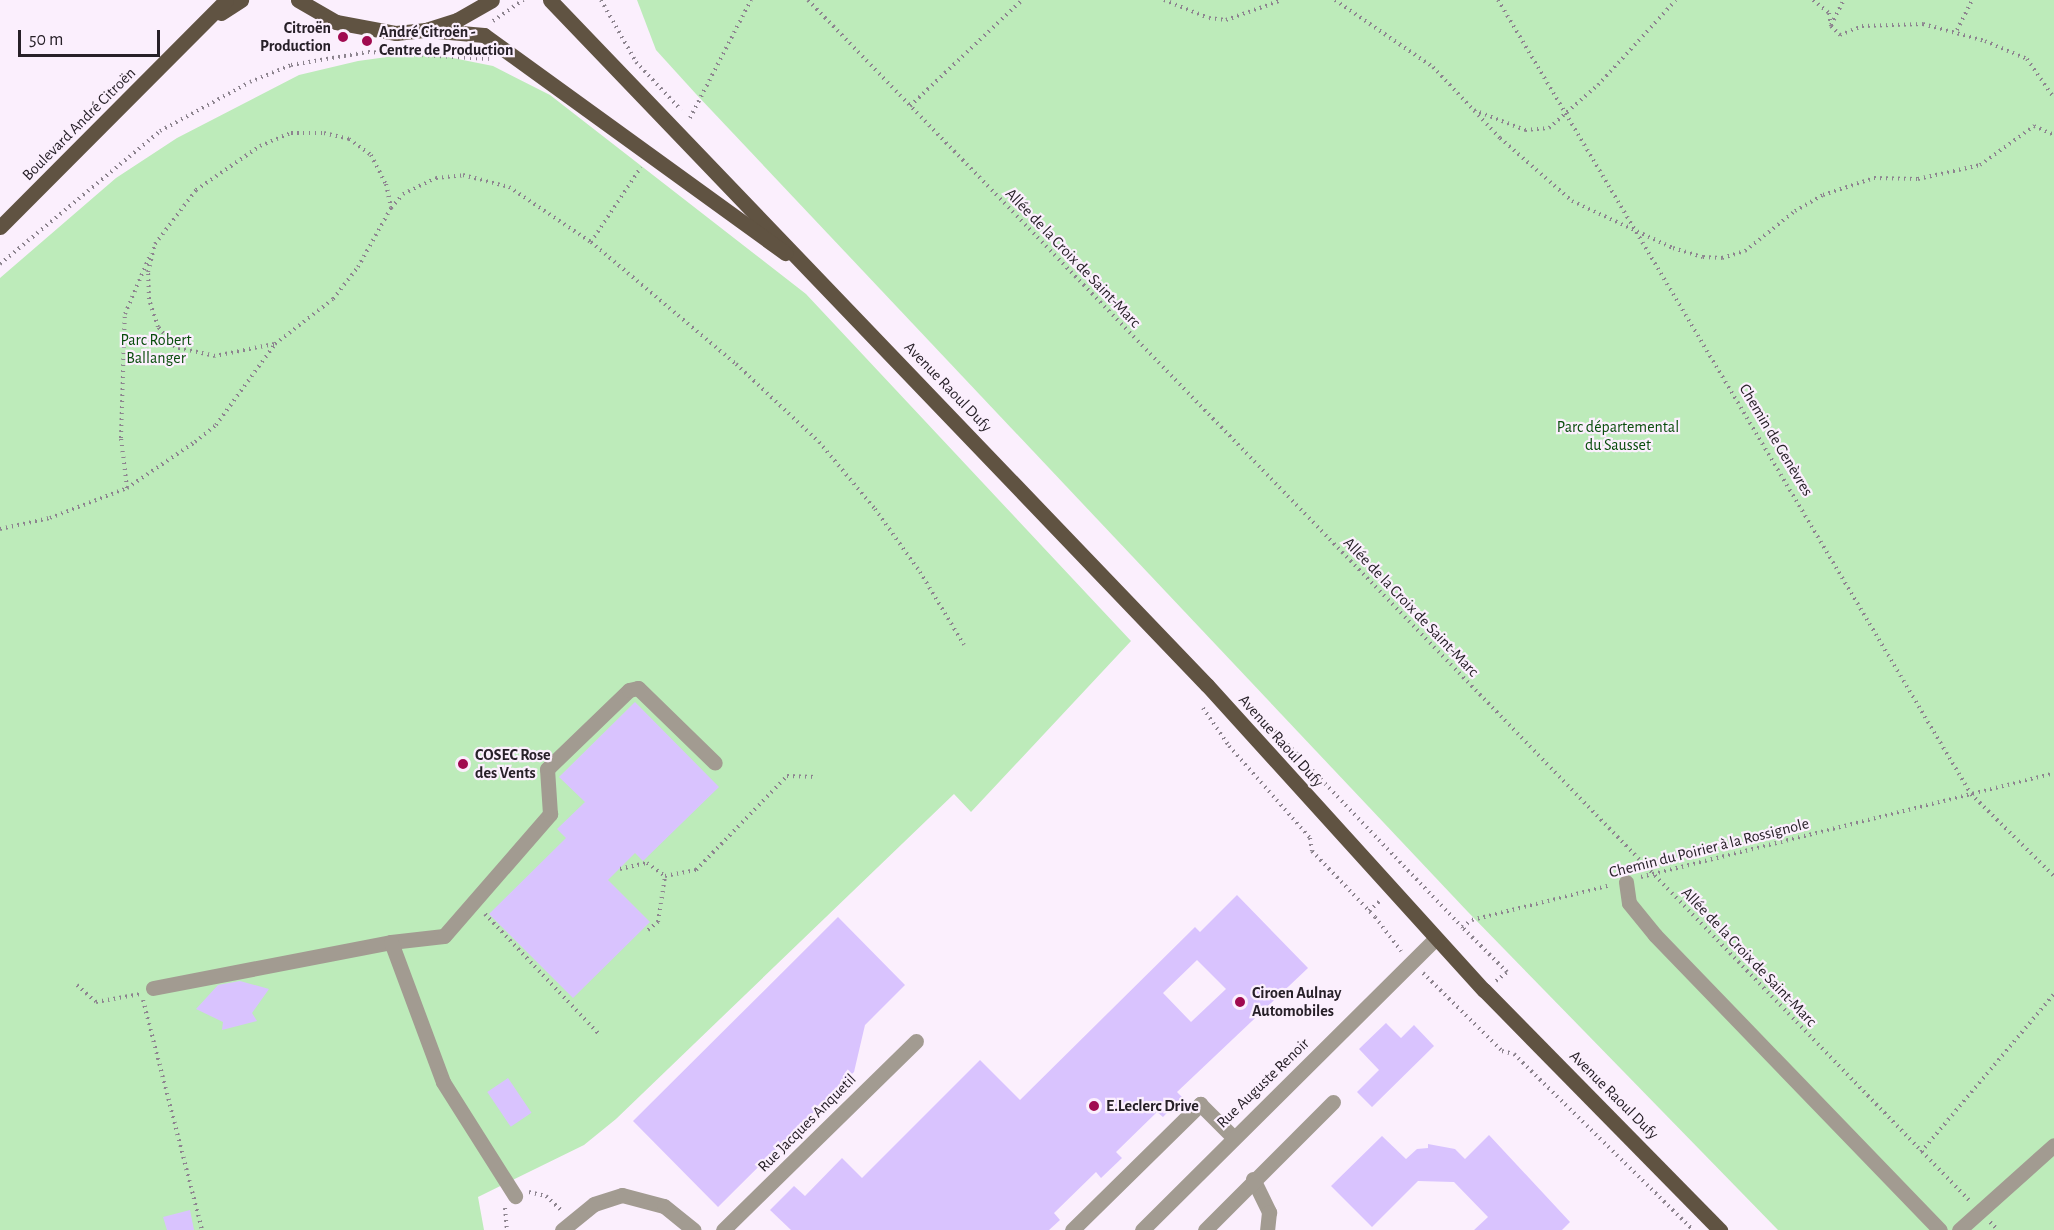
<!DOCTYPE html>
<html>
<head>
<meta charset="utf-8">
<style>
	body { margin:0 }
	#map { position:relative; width:2054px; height:1230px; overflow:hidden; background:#fbeffd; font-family:"Alegreya Sans",sans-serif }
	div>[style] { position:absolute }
	.green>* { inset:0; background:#bdebba }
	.building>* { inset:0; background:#d9c3fe; transform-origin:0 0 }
	.path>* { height:4px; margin-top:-2px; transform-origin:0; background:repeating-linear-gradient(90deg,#8d848f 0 1.5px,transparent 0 6px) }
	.minor>* { height:15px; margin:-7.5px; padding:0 7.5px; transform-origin:7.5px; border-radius:7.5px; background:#a29b91 }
	.major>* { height:15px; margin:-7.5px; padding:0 7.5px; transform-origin:7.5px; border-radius:7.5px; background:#605342 }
	.dots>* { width:16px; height:16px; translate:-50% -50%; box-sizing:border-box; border:3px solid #fbeffd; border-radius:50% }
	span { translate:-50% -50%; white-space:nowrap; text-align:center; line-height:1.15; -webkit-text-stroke:4.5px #fbeffd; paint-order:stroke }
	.poi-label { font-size:16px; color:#272028; font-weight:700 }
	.right { translate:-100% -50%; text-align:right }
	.left { translate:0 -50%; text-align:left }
	.street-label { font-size:16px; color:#272028 }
	.park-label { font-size:16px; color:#094d0c }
	.scale { position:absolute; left:18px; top:30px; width:142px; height:27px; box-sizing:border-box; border:3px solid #272028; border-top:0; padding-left:8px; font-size:18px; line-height:21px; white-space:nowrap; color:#272028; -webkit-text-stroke:4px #fbeffd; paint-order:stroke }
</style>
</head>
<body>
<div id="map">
	<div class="green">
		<i style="clip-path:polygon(637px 0,2054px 0,2054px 1230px,1778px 1230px,1468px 912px,696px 94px,656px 50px)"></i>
		<i style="clip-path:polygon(423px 52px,493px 66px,550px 95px,806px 294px,1131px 641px,971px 812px,954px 794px,616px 1119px,584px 1145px,478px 1197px,484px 1230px,0 1230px,0 278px,116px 178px,177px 138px,299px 75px,358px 61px)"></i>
	</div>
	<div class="building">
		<i style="clip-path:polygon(635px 702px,719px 787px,643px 861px,635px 853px,608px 880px,650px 922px,573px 998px,489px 914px,566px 838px,557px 829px,585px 802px,559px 777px)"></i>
		<i style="clip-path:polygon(evenodd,1237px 895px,1308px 968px,1177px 1092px,1182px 1097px,1163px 1117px,1157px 1112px,1116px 1152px,1122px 1158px,1101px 1178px,1096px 1172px,1054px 1213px,1060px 1220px,1049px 1230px,791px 1230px,770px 1210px,794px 1186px,805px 1196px,842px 1158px,862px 1178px,980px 1060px,1020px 1100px,1195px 927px,1200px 932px,1237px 895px,1197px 960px,1226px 989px,1191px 1022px,1163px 993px,1197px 960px)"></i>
		<i style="clip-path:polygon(838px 917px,905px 985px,865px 1025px,854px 1072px,718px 1207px,633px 1121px)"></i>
		<i style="clip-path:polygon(240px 981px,269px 989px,252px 1013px,257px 1021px,222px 1030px,223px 1022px,196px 1009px,218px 985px)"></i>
		<i style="clip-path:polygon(1386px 1023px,1401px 1038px,1414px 1025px,1434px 1046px,1372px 1107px,1357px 1092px,1379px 1070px,1359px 1049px)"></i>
		<i style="left:508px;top:1078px;width:42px;height:25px;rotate:56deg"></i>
		<i style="clip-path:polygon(1489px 1135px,1570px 1222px,1562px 1230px,1474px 1230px,1488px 1217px,1454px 1182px,1418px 1181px,1372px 1227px,1331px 1186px,1382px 1136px,1406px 1159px,1417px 1149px,1428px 1148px,1428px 1144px,1455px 1149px,1465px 1159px)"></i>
		<i style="clip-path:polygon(190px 1210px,194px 1230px,167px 1230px,163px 1217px)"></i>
	</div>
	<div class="path">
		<i style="left:601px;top:0;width:71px;rotate:60.6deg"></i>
		<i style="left:636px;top:62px;width:66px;rotate:46.8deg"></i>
		<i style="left:808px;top:0;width:1671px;rotate:45.95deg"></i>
		<i style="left:1164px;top:0;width:48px;rotate:21.8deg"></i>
		<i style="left:1209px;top:18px;width:17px;rotate:7deg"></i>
		<i style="left:1226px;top:20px;width:59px;rotate:-19.7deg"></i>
		<i style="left:1335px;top:0;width:119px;rotate:34.4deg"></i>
		<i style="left:1433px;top:67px;width:98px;rotate:46.7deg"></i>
		<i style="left:1500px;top:138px;width:96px;rotate:41.2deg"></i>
		<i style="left:1572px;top:201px;width:111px;rotate:25deg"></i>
		<i style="left:1673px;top:248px;width:31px;rotate:17deg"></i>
		<i style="left:1703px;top:257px;width:19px;rotate:3deg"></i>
		<i style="left:1722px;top:258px;width:24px;rotate:-17deg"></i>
		<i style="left:1745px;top:251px;width:64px;rotate:-38.7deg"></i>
		<i style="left:1795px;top:211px;width:32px;rotate:-30deg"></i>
		<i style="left:1823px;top:195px;width:54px;rotate:-18.4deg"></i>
		<i style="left:1874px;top:178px;width:44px;rotate:1.3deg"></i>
		<i style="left:1918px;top:179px;width:64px;rotate:-12.7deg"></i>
		<i style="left:1980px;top:165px;width:67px;rotate:-35.8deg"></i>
		<i style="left:2034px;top:126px;width:22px;rotate:24deg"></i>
		<i style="left:1498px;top:0;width:924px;rotate:59.22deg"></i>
		<i style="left:1971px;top:794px;width:117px;rotate:44.7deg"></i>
		<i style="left:1813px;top:0;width:21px;rotate:39deg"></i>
		<i style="left:1829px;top:13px;width:13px;rotate:81deg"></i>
		<i style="left:1831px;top:26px;width:13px;rotate:45deg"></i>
		<i style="left:1840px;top:35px;width:24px;rotate:-22deg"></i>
		<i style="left:1862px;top:26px;width:61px;rotate:-1.9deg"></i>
		<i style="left:1923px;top:24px;width:64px;rotate:15.3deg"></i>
		<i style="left:1985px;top:41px;width:46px;rotate:23.2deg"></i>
		<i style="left:2027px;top:59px;width:47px;rotate:55.3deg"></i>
		<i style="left:493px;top:21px;width:37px;rotate:-35deg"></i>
		<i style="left:1831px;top:25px;width:28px;rotate:-63deg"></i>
		<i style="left:1957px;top:30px;width:34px;rotate:-63deg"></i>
		<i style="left:910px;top:106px;width:154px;rotate:-43.4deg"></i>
		<i style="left:1474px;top:110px;width:55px;rotate:21.4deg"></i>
		<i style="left:1525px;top:130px;width:24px;rotate:-5deg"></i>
		<i style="left:1549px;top:128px;width:65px;rotate:-41.3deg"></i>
		<i style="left:1598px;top:85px;width:115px;rotate:-47.5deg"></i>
		<i style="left:690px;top:118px;width:133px;rotate:-62.7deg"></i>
		<i style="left:591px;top:242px;width:90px;rotate:-56.3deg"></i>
		<i style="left:0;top:264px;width:208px;rotate:-39.7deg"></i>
		<i style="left:160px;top:131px;width:102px;rotate:-28.6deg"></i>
		<i style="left:250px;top:82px;width:44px;rotate:-22.5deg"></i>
		<i style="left:291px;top:65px;width:78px;rotate:-9.6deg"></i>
		<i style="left:368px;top:52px;width:121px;rotate:3.3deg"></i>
		<i style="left:274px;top:344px;width:60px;rotate:168.5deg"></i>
		<i style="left:215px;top:356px;width:41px;rotate:-167.3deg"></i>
		<i style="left:175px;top:347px;width:26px;rotate:-130deg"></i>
		<i style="left:158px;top:327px;width:29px;rotate:-108deg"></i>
		<i style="left:149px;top:299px;width:27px;rotate:-92deg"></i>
		<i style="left:148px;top:272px;width:29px;rotate:-76deg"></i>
		<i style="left:155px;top:244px;width:68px;rotate:-52.8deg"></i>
		<i style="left:196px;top:190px;width:78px;rotate:-34.5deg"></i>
		<i style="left:260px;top:146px;width:34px;rotate:-23deg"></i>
		<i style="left:291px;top:133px;width:33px"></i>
		<i style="left:324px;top:133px;width:26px;rotate:13deg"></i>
		<i style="left:349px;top:139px;width:27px;rotate:36deg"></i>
		<i style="left:371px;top:155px;width:33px;rotate:63deg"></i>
		<i style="left:386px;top:184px;width:25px;rotate:78deg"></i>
		<i style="left:127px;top:488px;width:50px;rotate:-96.8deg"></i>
		<i style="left:121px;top:438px;width:124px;rotate:-88.2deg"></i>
		<i style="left:125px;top:314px;width:66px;rotate:-66.9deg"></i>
		<i style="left:0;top:529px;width:51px;rotate:-12.4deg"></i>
		<i style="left:50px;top:518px;width:83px;rotate:-21.3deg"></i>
		<i style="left:127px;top:488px;width:82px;rotate:-34.1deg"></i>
		<i style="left:195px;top:442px;width:27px;rotate:-39deg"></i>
		<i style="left:216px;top:425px;width:100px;rotate:-53.9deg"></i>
		<i style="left:275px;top:344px;width:73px;rotate:-37.8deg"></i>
		<i style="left:333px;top:299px;width:41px;rotate:-52deg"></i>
		<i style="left:358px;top:267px;width:68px;rotate:-60.8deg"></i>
		<i style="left:391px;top:208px;width:18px;rotate:-49deg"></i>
		<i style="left:403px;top:194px;width:37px;rotate:-26deg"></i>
		<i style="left:436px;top:178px;width:27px;rotate:-6deg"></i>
		<i style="left:463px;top:175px;width:48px;rotate:14.6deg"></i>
		<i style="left:509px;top:187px;width:99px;rotate:33.9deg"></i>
		<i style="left:591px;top:242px;width:189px;rotate:40.1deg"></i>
		<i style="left:736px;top:364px;width:114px;rotate:43.2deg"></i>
		<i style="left:819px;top:442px;width:87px;rotate:50.1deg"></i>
		<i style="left:875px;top:509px;width:77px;rotate:54.5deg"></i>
		<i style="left:920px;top:572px;width:85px;rotate:58.9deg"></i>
		<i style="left:1203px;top:708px;width:46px;rotate:55.6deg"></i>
		<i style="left:1229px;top:746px;width:123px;rotate:48.6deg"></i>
		<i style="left:1310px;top:838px;width:13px;rotate:81deg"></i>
		<i style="left:1312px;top:851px;width:91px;rotate:46.3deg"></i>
		<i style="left:1375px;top:917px;width:43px;rotate:52.6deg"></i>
		<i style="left:1271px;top:727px;width:277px;rotate:46.3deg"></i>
		<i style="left:620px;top:869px;width:28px;rotate:-13deg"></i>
		<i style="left:647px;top:863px;width:22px;rotate:36deg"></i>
		<i style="left:1641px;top:877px;width:426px;rotate:-14.1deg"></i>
		<i style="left:1369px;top:911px;width:16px;rotate:-43deg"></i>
		<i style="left:485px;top:914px;width:167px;rotate:46.5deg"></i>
		<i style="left:648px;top:930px;width:13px;rotate:-39deg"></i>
		<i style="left:658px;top:922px;width:47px;rotate:-81.3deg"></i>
		<i style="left:665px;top:876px;width:32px;rotate:-11deg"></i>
		<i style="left:696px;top:870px;width:131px;rotate:-45.9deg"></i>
		<i style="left:787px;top:776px;width:30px;rotate:2deg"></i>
		<i style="left:1423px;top:973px;width:111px;rotate:44.6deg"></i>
		<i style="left:1502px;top:1051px;width:12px;rotate:14deg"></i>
		<i style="left:1514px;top:1054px;width:251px;rotate:44.5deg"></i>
		<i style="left:1496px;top:981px;width:14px;rotate:-39deg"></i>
		<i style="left:1507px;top:972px;width:64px;rotate:-135deg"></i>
		<i style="left:1462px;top:927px;width:12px;rotate:-35deg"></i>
		<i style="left:1472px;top:920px;width:143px;rotate:-14.1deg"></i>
		<i style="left:77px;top:985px;width:25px;rotate:42deg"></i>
		<i style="left:96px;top:1002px;width:45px;rotate:-10.3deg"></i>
		<i style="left:143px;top:1000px;width:237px;rotate:75.6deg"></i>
		<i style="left:1921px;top:1152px;width:207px;rotate:-49.9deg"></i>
		<i style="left:529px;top:1192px;width:17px;rotate:13deg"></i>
		<i style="left:546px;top:1196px;width:23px;rotate:43deg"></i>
		<i style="left:505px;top:1208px;width:22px;rotate:85deg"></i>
		<i style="left:1990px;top:1222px;width:11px;rotate:45deg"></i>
	</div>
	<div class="minor">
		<i style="left:1626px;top:882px;width:21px;rotate:82deg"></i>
		<i style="left:1629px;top:903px;width:41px;rotate:50.9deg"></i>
		<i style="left:1655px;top:935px;width:410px;rotate:46deg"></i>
		<i style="left:391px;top:942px;width:53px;rotate:-6.5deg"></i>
		<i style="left:444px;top:936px;width:162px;rotate:-49deg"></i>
		<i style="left:550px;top:814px;width:45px;rotate:-93.8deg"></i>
		<i style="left:547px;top:769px;width:114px;rotate:-43.9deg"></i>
		<i style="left:629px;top:690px;width:9px;rotate:-13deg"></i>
		<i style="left:638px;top:688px;width:107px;rotate:44.2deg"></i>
		<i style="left:153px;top:988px;width:242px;rotate:-10.9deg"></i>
		<i style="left:391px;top:942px;width:149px;rotate:69.6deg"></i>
		<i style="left:443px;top:1082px;width:135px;rotate:57.7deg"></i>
		<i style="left:1253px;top:1179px;width:37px;rotate:64deg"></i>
		<i style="left:1269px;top:1212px;width:18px;rotate:96deg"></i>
		<i style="left:562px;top:1230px;width:41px;rotate:-39.1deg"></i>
		<i style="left:594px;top:1204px;width:29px;rotate:-18deg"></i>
		<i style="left:622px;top:1195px;width:43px;rotate:14.7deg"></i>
		<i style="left:664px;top:1206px;width:38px;rotate:39deg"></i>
		<i style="left:723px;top:1230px;width:270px;rotate:-44.4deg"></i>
		<i style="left:1072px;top:1230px;width:180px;rotate:-44.5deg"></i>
		<i style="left:1200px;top:1104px;width:47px;rotate:45deg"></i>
		<i style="left:1142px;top:1230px;width:413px;rotate:-44.8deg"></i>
		<i style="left:1205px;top:1230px;width:181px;rotate:-45deg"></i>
		<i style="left:1959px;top:1230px;width:127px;rotate:-41.8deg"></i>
	</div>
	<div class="major">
		<i style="left:298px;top:0;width:44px;rotate:30.1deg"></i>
		<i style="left:336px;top:22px;width:61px;rotate:10.4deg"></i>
		<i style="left:396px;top:33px;width:30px;rotate:-6deg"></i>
		<i style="left:426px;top:30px;width:33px;rotate:-18deg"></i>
		<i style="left:457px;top:20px;width:40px;rotate:-29.7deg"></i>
		<i style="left:550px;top:0;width:949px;rotate:46.2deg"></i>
		<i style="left:1207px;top:685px;width:412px;rotate:47.8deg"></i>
		<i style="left:1484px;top:990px;width:337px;rotate:45.5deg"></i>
		<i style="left:221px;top:13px;width:24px;rotate:-33deg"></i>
		<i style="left:426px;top:30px;width:58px;rotate:4.9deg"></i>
		<i style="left:484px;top:35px;width:372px;rotate:35.9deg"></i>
		<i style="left:0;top:227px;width:320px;rotate:-45.1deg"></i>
	</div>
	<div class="dots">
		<i style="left:343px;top:37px;background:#a00a50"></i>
		<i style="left:367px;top:41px;background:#a00a50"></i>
		<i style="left:463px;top:764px;background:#a00a50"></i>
		<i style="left:1240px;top:1002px;background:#a00a50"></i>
		<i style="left:1094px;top:1106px;background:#a00a50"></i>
	</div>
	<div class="poi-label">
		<span class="right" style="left:331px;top:37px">Citroën<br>Production</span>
		<span class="left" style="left:379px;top:41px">André Citroën -<br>Centre de Production</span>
		<span class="left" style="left:475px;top:764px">COSEC Rose<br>des Vents</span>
		<span class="left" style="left:1252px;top:1002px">Ciroen Aulnay<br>Automobiles</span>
		<span class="left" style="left:1106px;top:1106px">E.Leclerc Drive</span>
	</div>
	<div class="street-label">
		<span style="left:79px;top:124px;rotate:-45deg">Boulevard André Citroën</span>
		<span style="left:1073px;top:258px;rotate:46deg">Allée de la Croix de Saint-Marc</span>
		<span style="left:948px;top:387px;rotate:46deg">Avenue Raoul Dufy</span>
		<span style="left:1776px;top:440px;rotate:59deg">Chemin de Genèvres</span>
		<span style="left:1411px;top:607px;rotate:46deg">Allée de la Croix de Saint-Marc</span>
		<span style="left:1281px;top:741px;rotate:48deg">Avenue Raoul Dufy</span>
		<span style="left:1709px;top:848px;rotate:-14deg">Chemin du Poirier à la Rossignole</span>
		<span style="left:1749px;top:957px;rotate:46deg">Allée de la Croix de Saint-Marc</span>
		<span style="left:1263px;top:1083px;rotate:-44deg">Rue Auguste Renoir</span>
		<span style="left:1614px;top:1095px;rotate:45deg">Avenue Raoul Dufy</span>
		<span style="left:807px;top:1123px;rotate:-45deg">Rue Jacques Anquetil</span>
	</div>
	<div class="park-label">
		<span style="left:156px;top:349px">Parc Robert<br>Ballanger</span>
		<span style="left:1618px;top:436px">Parc départemental<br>du Sausset</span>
	</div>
	<div class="scale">50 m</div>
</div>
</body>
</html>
